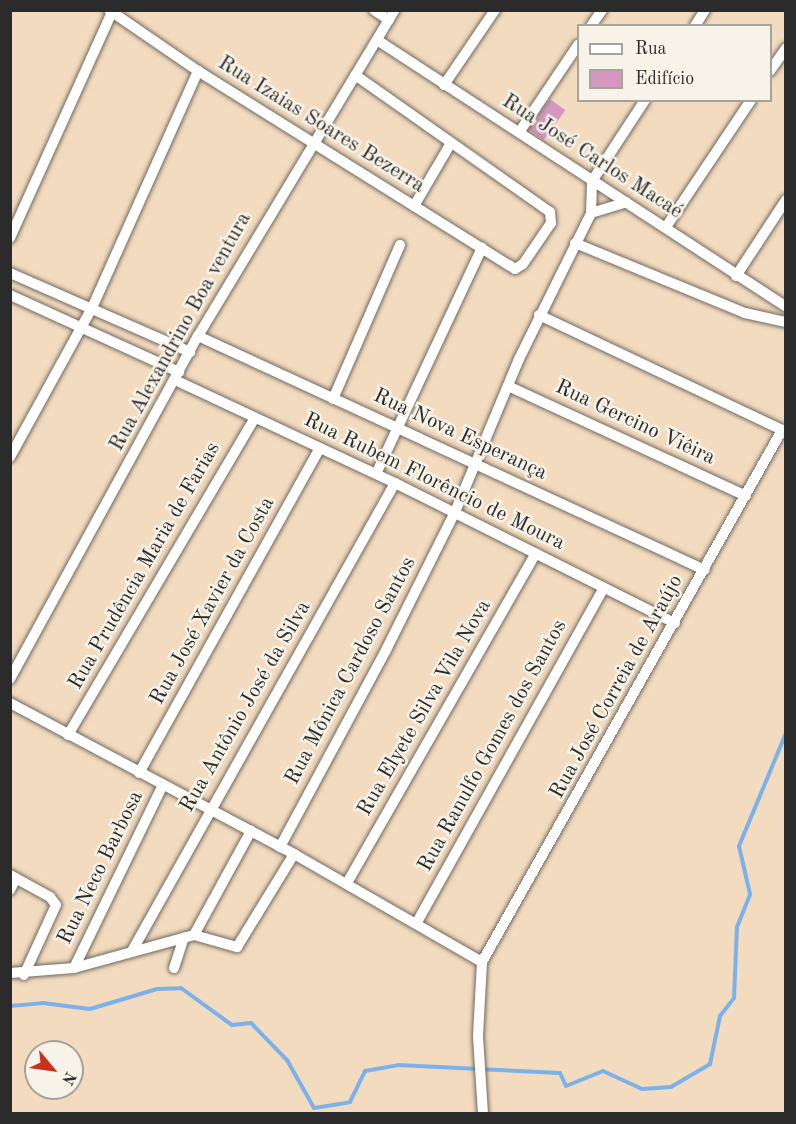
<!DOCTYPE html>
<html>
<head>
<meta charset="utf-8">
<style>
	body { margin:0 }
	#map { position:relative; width:796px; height:1124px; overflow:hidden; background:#f3dbbf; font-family:"Old Standard TT",serif }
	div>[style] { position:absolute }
	.stream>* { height:4px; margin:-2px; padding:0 2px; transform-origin:2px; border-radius:2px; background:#7cb2ea }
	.building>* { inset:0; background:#d597c0; transform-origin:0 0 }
	.roads { filter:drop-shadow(0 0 2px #71695f) drop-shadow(0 0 2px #71695f) }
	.street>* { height:10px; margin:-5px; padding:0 5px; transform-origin:5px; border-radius:5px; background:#fff }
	span { translate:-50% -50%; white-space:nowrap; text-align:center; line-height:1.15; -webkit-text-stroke:5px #f7f3e8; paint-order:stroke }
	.street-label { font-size:21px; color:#2b2b2b }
	.frame { position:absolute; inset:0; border:12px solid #2b2b2b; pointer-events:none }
	.legend { position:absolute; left:577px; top:24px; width:195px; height:78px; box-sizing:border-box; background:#f7f3e8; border:2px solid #a5a39c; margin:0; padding:8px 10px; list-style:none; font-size:18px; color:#2b2b2b }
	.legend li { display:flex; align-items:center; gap:12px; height:30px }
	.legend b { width:30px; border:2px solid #a5a39c }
	.north { position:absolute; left:24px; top:1040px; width:60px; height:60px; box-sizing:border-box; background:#f7f3e8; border:2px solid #a5a39c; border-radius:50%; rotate:119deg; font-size:16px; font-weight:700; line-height:24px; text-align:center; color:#2b2b2b }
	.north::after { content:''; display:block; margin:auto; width:21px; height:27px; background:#c8321e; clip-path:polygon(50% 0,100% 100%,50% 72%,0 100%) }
</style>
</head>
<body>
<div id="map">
	<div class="stream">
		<i style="left:10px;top:1006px;width:33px;rotate:-5deg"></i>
		<i style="left:43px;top:1003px;width:47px;rotate:7.3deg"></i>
		<i style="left:90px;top:1009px;width:70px;rotate:-16.6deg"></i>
		<i style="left:157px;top:989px;width:24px;rotate:-2deg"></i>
		<i style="left:181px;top:988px;width:63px;rotate:36deg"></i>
		<i style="left:232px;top:1025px;width:19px;rotate:-6deg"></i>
		<i style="left:251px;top:1023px;width:52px;rotate:45.8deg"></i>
		<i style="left:287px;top:1060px;width:55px;rotate:60.6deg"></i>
		<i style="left:314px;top:1108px;width:36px;rotate:-9deg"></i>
		<i style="left:350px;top:1102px;width:34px;rotate:-64deg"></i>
		<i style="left:365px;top:1071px;width:34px;rotate:-10deg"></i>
		<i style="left:398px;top:1065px;width:162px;rotate:2.8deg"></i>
		<i style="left:560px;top:1073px;width:14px;rotate:65deg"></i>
		<i style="left:566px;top:1086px;width:40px;rotate:-22deg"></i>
		<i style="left:603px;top:1071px;width:43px;rotate:24.8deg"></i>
		<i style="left:642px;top:1089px;width:29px;rotate:-4deg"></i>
		<i style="left:671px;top:1087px;width:45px;rotate:-30.5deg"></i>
		<i style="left:710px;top:1064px;width:49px;rotate:-78.2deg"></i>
		<i style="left:720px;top:1016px;width:23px;rotate:-52deg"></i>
		<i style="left:734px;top:998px;width:71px;rotate:-87.6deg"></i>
		<i style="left:737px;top:927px;width:35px;rotate:-68deg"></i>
		<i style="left:750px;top:894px;width:49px;rotate:-102.9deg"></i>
		<i style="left:739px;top:846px;width:122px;rotate:-67.4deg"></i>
	</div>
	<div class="building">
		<i style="left:550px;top:99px;width:19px;height:37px;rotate:36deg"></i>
	</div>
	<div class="roads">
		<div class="street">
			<i style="left:109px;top:10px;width:108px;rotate:34.4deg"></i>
			<i style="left:198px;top:71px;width:367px;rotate:32deg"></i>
			<i style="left:509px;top:265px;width:7px;rotate:34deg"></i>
			<i style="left:515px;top:269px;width:9px;rotate:-32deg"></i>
			<i style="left:523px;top:264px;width:50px;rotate:-55.7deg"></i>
			<i style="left:551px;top:223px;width:11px;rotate:-95deg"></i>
			<i style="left:550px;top:212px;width:238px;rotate:-144.9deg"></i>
			<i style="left:374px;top:10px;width:18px;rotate:34deg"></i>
			<i style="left:591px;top:26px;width:19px;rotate:-55deg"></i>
			<i style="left:695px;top:26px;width:19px;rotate:-58deg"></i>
			<i style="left:377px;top:40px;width:488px;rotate:33.1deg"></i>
			<i style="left:770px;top:71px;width:28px;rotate:-55deg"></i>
			<i style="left:444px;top:85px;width:91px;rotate:-55.8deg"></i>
			<i style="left:520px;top:131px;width:104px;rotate:-56deg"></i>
			<i style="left:414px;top:206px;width:73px;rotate:-59.6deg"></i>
			<i style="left:591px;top:213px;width:37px;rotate:-17deg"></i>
			<i style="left:666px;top:227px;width:153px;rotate:-56.2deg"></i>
			<i style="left:10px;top:238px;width:248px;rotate:-65.7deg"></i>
			<i style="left:575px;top:243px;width:184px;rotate:22.4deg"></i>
			<i style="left:745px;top:313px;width:42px;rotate:12.4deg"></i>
			<i style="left:10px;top:273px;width:197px;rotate:23.7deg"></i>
			<i style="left:736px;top:276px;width:91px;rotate:-56.7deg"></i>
			<i style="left:10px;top:295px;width:186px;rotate:24.5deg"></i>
			<i style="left:539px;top:315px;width:269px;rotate:25.3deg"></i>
			<i style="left:198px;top:336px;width:558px;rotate:24.78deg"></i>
			<i style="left:175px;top:380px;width:243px;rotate:25.1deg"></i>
			<i style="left:395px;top:483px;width:313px;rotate:26.6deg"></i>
			<i style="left:508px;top:386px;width:262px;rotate:24.8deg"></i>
			<i style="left:333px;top:399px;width:168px;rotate:-66.5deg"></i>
			<i style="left:10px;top:457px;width:170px;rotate:-61.2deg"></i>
			<i style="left:92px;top:308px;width:260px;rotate:-65.9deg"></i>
			<i style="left:376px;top:474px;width:250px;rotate:-64.9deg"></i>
			<i style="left:10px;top:679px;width:391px;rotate:-61.3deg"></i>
			<i style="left:198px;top:336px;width:381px;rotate:-58.9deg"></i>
			<i style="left:10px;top:703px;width:322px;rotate:28deg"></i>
			<i style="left:294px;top:854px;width:217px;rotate:29.9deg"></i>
			<i style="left:68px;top:735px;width:368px;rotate:-59.5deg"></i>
			<i style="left:139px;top:773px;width:372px;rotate:-60.9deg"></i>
			<i style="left:280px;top:847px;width:226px;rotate:-61.7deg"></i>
			<i style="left:387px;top:648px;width:152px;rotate:-63.4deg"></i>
			<i style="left:455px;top:512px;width:166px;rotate:-67.3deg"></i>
			<i style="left:519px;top:359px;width:163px;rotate:-63.7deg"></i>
			<i style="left:591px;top:213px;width:32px;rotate:-88deg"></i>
			<i style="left:592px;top:181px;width:97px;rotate:-56.8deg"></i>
			<i style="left:10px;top:875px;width:46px;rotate:28.8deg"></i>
			<i style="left:50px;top:897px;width:10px;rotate:53deg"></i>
			<i style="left:56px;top:905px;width:77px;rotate:114.6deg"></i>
			<i style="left:347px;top:883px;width:380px;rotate:-60.2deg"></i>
			<i style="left:10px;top:890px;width:13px;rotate:-63deg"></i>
			<i style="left:416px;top:924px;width:385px;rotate:-60.8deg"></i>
			<i style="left:194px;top:935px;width:119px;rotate:-61.3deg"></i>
			<i style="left:132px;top:951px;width:537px;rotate:-60.67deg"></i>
			<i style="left:74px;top:968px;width:203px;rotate:-64.1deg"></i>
			<i style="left:174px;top:968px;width:32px;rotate:-72deg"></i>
			<i style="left:10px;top:973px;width:64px;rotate:-4.5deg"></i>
			<i style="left:74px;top:968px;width:124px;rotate:-15.4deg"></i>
			<i style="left:194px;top:935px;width:45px;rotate:15.6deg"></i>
			<i style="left:237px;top:947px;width:109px;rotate:-58.5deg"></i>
			<i style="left:483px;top:1114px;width:78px;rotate:-93.7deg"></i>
			<i style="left:478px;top:1036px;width:74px;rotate:-86.9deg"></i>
			<i style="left:482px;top:962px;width:611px;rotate:-60.58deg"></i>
		</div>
	</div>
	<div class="street-label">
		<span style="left:321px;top:125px;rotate:32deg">Rua Izaias Soares Bezerra</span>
		<span style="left:592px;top:157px;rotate:33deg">Rua José Carlos Macaé</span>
		<span style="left:181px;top:332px;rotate:-61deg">Rua Alexandrino Boa ventura</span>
		<span style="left:635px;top:423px;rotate:25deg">Rua Gercino Viêira</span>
		<span style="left:460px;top:435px;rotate:25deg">Rua Nova Esperança</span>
		<span style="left:434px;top:482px;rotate:26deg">Rua Rubem Florêncio de Moura</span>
		<span style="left:145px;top:566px;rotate:-60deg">Rua Prudência Maria de Farias</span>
		<span style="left:213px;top:601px;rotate:-61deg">Rua José Xavier da Costa</span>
		<span style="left:351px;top:671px;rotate:-62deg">Rua Mônica Cardoso Santos</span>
		<span style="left:617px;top:687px;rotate:-61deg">Rua José Correia de Araújo</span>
		<span style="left:246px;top:707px;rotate:-60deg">Rua Antônio José da Silva</span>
		<span style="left:425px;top:708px;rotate:-60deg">Rua Elyete Silva Vila Nova</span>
		<span style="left:493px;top:746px;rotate:-61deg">Rua Ranulfo Gomes dos Santos</span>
		<span style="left:101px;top:868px;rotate:-64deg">Rua Neco Barbosa</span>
	</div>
	<div class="frame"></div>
	<ul class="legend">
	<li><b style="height:8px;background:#fff"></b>Rua</li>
	<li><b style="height:16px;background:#d597c0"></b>Edifício</li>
	</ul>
	<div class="north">N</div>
</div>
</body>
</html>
